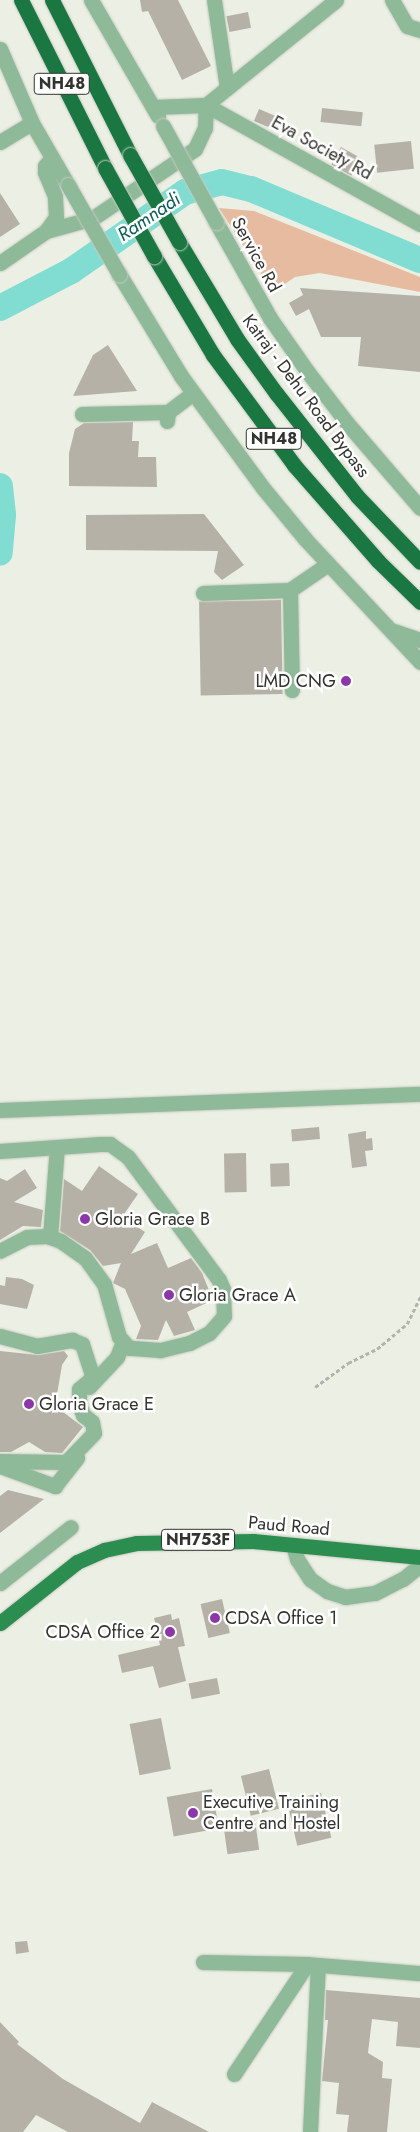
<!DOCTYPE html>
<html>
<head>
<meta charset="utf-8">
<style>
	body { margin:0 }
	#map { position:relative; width:420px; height:2132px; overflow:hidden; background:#ecf0e4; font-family:Jost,sans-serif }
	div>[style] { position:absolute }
	.green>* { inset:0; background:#e7bb9f }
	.river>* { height:26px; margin:-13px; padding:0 13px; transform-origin:13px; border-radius:13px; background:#81ddd1 }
	.building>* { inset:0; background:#b6b1a6; transform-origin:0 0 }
	.path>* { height:2.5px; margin-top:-1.25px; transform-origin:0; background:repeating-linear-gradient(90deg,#b1b4aa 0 4px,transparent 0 6.5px) }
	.roads { filter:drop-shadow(0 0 1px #c7cac0) drop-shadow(0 0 1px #c7cac0) }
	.minor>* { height:15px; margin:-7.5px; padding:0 7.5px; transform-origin:7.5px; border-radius:7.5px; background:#8eba99 }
	.major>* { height:15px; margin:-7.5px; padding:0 7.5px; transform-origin:7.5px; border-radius:7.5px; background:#2c8d51 }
	.highway>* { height:15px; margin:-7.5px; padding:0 7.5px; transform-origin:7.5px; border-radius:7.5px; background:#1a7741 }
	.bridges { filter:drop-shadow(0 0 1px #c7cac0) drop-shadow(0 0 1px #c7cac0) }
	.minor-bridge>* { height:15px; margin:-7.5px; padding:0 7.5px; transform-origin:7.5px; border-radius:7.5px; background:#8eba99 }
	.highway-bridge>* { height:15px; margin:-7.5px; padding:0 7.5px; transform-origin:7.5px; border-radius:7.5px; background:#1a7741 }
	.dots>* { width:14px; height:14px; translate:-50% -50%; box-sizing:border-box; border:2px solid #fff; border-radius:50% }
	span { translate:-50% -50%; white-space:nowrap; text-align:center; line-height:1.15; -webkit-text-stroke:5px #fff; paint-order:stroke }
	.shield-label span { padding:1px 4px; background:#fff; border:1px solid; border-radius:4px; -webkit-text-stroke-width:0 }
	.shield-label { font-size:16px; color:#32342f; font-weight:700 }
	.street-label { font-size:18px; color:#32342f }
	.poi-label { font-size:18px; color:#32342f }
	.right { translate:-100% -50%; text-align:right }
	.left { translate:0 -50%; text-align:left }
	.water-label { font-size:19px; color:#0d5d56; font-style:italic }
</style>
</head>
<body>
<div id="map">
	<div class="green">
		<i style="clip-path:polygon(219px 208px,254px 211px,420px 277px,420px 292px,320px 273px,295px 277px,273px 292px)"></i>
	</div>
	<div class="river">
		<i style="left:0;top:308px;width:80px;rotate:-27.5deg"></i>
		<i style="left:71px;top:271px;width:139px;rotate:-34.7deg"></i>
		<i style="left:185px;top:192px;width:38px;rotate:-15deg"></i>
		<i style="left:222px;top:182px;width:30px;rotate:14deg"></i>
		<i style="left:251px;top:189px;width:183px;rotate:22.8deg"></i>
		<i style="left:0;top:486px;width:29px;rotate:84deg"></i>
		<i style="left:3px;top:515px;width:38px;rotate:95deg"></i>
	</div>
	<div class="building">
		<i style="clip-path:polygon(140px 0,178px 0,211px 66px,182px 80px,148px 11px,142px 12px)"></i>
		<i style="left:248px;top:12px;width:16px;height:22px;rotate:79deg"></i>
		<i style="left:322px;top:108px;width:41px;height:14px;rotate:6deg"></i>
		<i style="left:259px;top:109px;width:23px;height:13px;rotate:23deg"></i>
		<i style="left:411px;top:141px;width:28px;height:37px;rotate:84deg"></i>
		<i style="left:341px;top:147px;width:23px;height:20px;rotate:29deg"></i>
		<i style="clip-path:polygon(0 193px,20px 224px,0 237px)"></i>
		<i style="clip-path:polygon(300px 288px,420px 296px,420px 372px,358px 366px,361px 337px,321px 337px,309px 309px,296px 316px,289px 303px,303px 295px)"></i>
		<i style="clip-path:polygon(108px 345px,137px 391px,73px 396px,93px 355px)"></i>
		<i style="clip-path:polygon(133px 422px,132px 441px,139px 441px,138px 457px,156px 457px,157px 487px,69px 486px,69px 453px,75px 429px,84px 423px)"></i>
		<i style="clip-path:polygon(204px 514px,244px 565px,222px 580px,214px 572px,218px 551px,86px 550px,86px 515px)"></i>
		<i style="left:281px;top:600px;width:94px;height:82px;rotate:89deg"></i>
		<i style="left:319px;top:1127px;width:12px;height:28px;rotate:85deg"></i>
		<i style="clip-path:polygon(366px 1131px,366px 1139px,372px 1138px,373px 1150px,365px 1151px,367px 1166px,352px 1168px,348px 1134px)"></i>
		<i style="left:246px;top:1153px;width:39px;height:22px;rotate:89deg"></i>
		<i style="left:289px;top:1163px;width:23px;height:19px;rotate:88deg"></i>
		<i style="clip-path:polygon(99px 1166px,138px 1194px,122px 1217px,145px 1232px,131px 1254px,157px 1243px,168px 1268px,191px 1258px,202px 1273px,213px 1300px,187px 1312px,195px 1330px,174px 1336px,166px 1320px,158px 1340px,136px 1339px,141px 1326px,125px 1289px,113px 1283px,121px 1263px,103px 1266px,90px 1250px,60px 1231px,64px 1179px,82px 1191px)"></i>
		<i style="clip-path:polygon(25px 1169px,37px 1188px,14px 1202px,43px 1210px,41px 1227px,23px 1226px,0 1240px,0 1178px,7px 1181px)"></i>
		<i style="clip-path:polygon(6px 1277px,22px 1279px,34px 1285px,27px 1309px,0 1304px,0 1285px,5px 1286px)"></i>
		<i style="clip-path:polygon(0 1351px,38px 1355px,64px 1351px,68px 1356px,62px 1365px,55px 1406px,83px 1427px,62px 1453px,45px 1452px,29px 1442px,11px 1452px,0 1452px)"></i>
		<i style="clip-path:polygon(8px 1490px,44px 1499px,0 1533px,0 1496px)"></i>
		<i style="left:222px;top:1599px;width:35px;height:22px;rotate:77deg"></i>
		<i style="clip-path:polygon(171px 1614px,172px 1620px,179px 1618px,185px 1646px,178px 1647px,186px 1681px,159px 1688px,153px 1666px,122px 1673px,118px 1655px,160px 1645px,154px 1618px)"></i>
		<i style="left:217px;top:1678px;width:16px;height:29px;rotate:79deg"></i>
		<i style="left:161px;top:1718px;width:52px;height:32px;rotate:79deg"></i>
		<i style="left:269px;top:1769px;width:41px;height:29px;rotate:76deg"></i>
		<i style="left:212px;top:1789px;width:40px;height:46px;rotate:80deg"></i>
		<i style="left:321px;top:1793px;width:46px;height:35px;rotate:77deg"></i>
		<i style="left:255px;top:1820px;width:30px;height:32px;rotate:82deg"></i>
		<i style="clip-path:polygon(27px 1941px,29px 1952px,16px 1954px,15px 1942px)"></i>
		<i style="clip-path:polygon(326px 1990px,420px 1998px,420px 2048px,396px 2046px,398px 2022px,372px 2019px,368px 2053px,383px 2062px,382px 2078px,392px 2079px,387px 2132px,347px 2132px,349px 2115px,336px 2114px,339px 2083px,322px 2081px,328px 2020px,325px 2020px)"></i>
		<i style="clip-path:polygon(0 2022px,19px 2042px,17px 2044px,63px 2079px,140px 2123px,152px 2102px,209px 2132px,68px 2132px,36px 2115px,23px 2132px,0 2132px)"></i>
	</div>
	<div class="path">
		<i style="left:315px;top:1387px;width:41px;rotate:-36deg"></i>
		<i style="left:348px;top:1363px;width:32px;rotate:-26deg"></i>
		<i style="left:377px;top:1349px;width:39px;rotate:-40deg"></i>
		<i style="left:407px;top:1324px;width:30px;rotate:-64deg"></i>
	</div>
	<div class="roads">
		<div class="minor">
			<i style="left:91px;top:0;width:134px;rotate:60deg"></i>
			<i style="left:214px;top:0;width:89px;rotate:81.6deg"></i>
			<i style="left:392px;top:0;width:30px;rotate:60deg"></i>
			<i style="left:407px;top:26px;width:14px;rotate:17deg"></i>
			<i style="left:0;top:49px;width:81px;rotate:66.6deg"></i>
			<i style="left:32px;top:123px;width:72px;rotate:59.9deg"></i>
			<i style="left:206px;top:105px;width:245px;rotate:29.1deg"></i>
			<i style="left:153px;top:107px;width:53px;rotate:-2.2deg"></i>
			<i style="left:206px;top:105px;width:167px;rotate:-38.9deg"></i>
			<i style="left:0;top:142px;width:37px;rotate:-31deg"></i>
			<i style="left:216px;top:222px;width:110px;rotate:60.6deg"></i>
			<i style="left:270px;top:318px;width:65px;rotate:55.1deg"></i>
			<i style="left:307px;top:371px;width:66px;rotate:52.4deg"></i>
			<i style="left:347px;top:423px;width:112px;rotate:49.3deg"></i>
			<i style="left:46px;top:231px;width:49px;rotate:-15.5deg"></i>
			<i style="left:93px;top:218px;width:123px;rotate:-34.1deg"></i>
			<i style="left:195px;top:149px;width:23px;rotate:-65deg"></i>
			<i style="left:205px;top:128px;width:23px;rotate:-88deg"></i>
			<i style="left:0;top:263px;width:56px;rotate:-34.8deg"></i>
			<i style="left:46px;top:231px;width:17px;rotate:-54deg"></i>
			<i style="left:56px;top:217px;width:21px;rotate:-93deg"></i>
			<i style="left:55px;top:196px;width:26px;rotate:-113deg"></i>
			<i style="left:45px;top:172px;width:6px;rotate:-90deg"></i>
			<i style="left:45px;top:166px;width:9px;rotate:-49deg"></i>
			<i style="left:119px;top:274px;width:119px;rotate:58.7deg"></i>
			<i style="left:181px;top:376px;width:139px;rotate:53.8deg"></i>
			<i style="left:263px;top:488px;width:67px;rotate:50.4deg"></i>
			<i style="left:306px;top:540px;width:167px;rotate:46.9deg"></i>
			<i style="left:82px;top:414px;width:86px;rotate:-1.3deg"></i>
			<i style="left:167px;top:421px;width:9px;rotate:-84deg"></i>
			<i style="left:168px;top:412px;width:31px;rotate:-37deg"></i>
			<i style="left:290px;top:590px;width:100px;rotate:88.9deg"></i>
			<i style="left:203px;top:593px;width:87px;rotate:-2deg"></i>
			<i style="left:290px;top:590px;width:46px;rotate:-34.4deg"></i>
			<i style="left:394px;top:631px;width:28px;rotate:19deg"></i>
			<i style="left:0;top:1110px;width:420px;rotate:-2.2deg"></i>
			<i style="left:0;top:1151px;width:100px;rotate:-4deg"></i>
			<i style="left:100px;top:1144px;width:10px"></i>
			<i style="left:110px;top:1144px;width:22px;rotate:36deg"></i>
			<i style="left:128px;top:1157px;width:153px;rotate:53.5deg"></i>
			<i style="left:219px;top:1280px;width:10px;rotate:66deg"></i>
			<i style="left:223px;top:1289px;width:27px;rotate:88deg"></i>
			<i style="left:224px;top:1316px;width:23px;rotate:131deg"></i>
			<i style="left:209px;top:1333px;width:22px;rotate:153deg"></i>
			<i style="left:189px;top:1343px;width:30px;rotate:166deg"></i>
			<i style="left:160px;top:1350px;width:31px;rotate:-176deg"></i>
			<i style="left:129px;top:1348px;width:15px;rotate:-132deg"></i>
			<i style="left:119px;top:1337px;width:55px;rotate:-105.8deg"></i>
			<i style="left:104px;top:1284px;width:32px;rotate:-126deg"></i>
			<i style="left:85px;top:1258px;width:29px;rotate:-145deg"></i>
			<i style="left:61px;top:1241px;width:15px;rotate:-160deg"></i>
			<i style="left:47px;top:1236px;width:20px;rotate:177deg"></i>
			<i style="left:27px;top:1237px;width:30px;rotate:153deg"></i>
			<i style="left:50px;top:1237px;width:90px;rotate:-85.6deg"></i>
			<i style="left:0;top:1336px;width:38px;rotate:15deg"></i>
			<i style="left:37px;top:1346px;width:36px;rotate:-10deg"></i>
			<i style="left:72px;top:1340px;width:11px;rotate:22deg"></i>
			<i style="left:82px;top:1344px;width:35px;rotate:72deg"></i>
			<i style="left:93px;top:1377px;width:18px;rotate:139deg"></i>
			<i style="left:79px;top:1389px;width:15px;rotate:90deg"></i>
			<i style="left:79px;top:1404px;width:12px;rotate:70deg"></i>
			<i style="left:83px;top:1415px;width:11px;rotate:38deg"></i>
			<i style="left:92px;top:1422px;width:11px;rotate:80deg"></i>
			<i style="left:94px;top:1433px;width:40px;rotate:134deg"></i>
			<i style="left:66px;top:1462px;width:66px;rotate:-179.1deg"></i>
			<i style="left:89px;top:1387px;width:41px;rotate:-47deg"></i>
			<i style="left:117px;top:1357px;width:14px;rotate:-69deg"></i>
			<i style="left:0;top:1466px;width:59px;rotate:20deg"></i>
			<i style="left:55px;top:1486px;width:36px;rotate:-52deg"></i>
			<i style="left:293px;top:1545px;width:15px;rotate:74deg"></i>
			<i style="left:297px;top:1559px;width:24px;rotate:57deg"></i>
			<i style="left:310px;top:1579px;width:21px;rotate:35deg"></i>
			<i style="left:327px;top:1591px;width:19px;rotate:18deg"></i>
			<i style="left:345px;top:1597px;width:30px;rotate:-8deg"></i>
			<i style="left:375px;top:1593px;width:31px;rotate:-27deg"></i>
			<i style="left:403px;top:1579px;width:22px;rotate:-39deg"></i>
			<i style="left:0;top:1583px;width:90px;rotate:-38.3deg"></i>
			<i style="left:203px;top:1962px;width:104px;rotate:1.1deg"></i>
			<i style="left:234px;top:2074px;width:132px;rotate:-56.4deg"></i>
			<i style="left:307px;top:1964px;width:113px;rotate:4.6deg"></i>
			<i style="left:310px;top:2132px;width:167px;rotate:-87.3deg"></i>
		</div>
		<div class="major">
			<i style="left:0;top:1623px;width:98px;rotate:-38.4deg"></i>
			<i style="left:77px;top:1562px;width:30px;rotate:-24deg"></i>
			<i style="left:104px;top:1550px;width:34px;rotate:-12deg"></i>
			<i style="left:137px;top:1543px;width:116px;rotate:-1deg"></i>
			<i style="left:253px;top:1541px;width:168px;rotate:5.5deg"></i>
		</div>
		<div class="highway">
			<i style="left:21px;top:0;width:188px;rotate:63.4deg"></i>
			<i style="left:52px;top:0;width:174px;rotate:63.3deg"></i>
			<i style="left:179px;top:242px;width:113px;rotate:59.1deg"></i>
			<i style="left:237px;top:339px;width:67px;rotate:54.2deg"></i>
			<i style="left:276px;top:393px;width:131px;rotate:51.8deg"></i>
			<i style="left:357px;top:496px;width:91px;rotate:46.3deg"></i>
			<i style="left:154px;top:256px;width:115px;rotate:59.2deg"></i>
			<i style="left:213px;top:355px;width:137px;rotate:53.6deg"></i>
			<i style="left:294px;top:465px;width:128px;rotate:48.8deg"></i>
			<i style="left:378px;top:561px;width:59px;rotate:44.3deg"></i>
		</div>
	</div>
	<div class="bridges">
		<div class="minor-bridge">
			<i style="left:163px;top:126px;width:110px;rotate:61.1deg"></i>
			<i style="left:68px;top:185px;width:103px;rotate:60.2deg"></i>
		</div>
		<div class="highway-bridge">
			<i style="left:130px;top:155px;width:100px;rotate:60.6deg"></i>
			<i style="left:105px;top:168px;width:101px;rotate:60.9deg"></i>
		</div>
	</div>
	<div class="dots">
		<i style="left:346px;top:681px;background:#8a38a7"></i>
		<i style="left:85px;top:1219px;background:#8a38a7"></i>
		<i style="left:169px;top:1295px;background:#8a38a7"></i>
		<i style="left:29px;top:1404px;background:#8a38a7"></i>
		<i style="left:215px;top:1618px;background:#8a38a7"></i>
		<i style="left:170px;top:1632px;background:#8a38a7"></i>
		<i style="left:193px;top:1813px;background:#8a38a7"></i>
	</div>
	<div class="shield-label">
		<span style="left:62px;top:84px">NH48</span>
		<span style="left:274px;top:439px">NH48</span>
		<span style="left:198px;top:1540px">NH753F</span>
	</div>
	<div class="street-label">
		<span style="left:322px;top:148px;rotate:29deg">Eva Society Rd</span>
		<span style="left:256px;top:255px;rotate:61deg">Service Rd</span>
		<span style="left:306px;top:396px;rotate:53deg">Katraj - Dehu Road Bypass</span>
		<span style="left:289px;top:1526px;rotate:5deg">Paud Road</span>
	</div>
	<div class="poi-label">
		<span class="right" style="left:336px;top:681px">LMD CNG</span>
		<span class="left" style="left:95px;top:1219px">Gloria Grace B</span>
		<span class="left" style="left:179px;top:1295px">Gloria Grace A</span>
		<span class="left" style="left:39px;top:1404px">Gloria Grace E</span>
		<span class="left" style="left:225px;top:1618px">CDSA Office 1</span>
		<span class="right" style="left:160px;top:1632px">CDSA Office 2</span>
		<span class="left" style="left:203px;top:1813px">Executive Training<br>Centre and Hostel</span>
	</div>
	<div class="water-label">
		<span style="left:149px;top:217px;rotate:-34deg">Ramnadi</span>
	</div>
</div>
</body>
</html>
